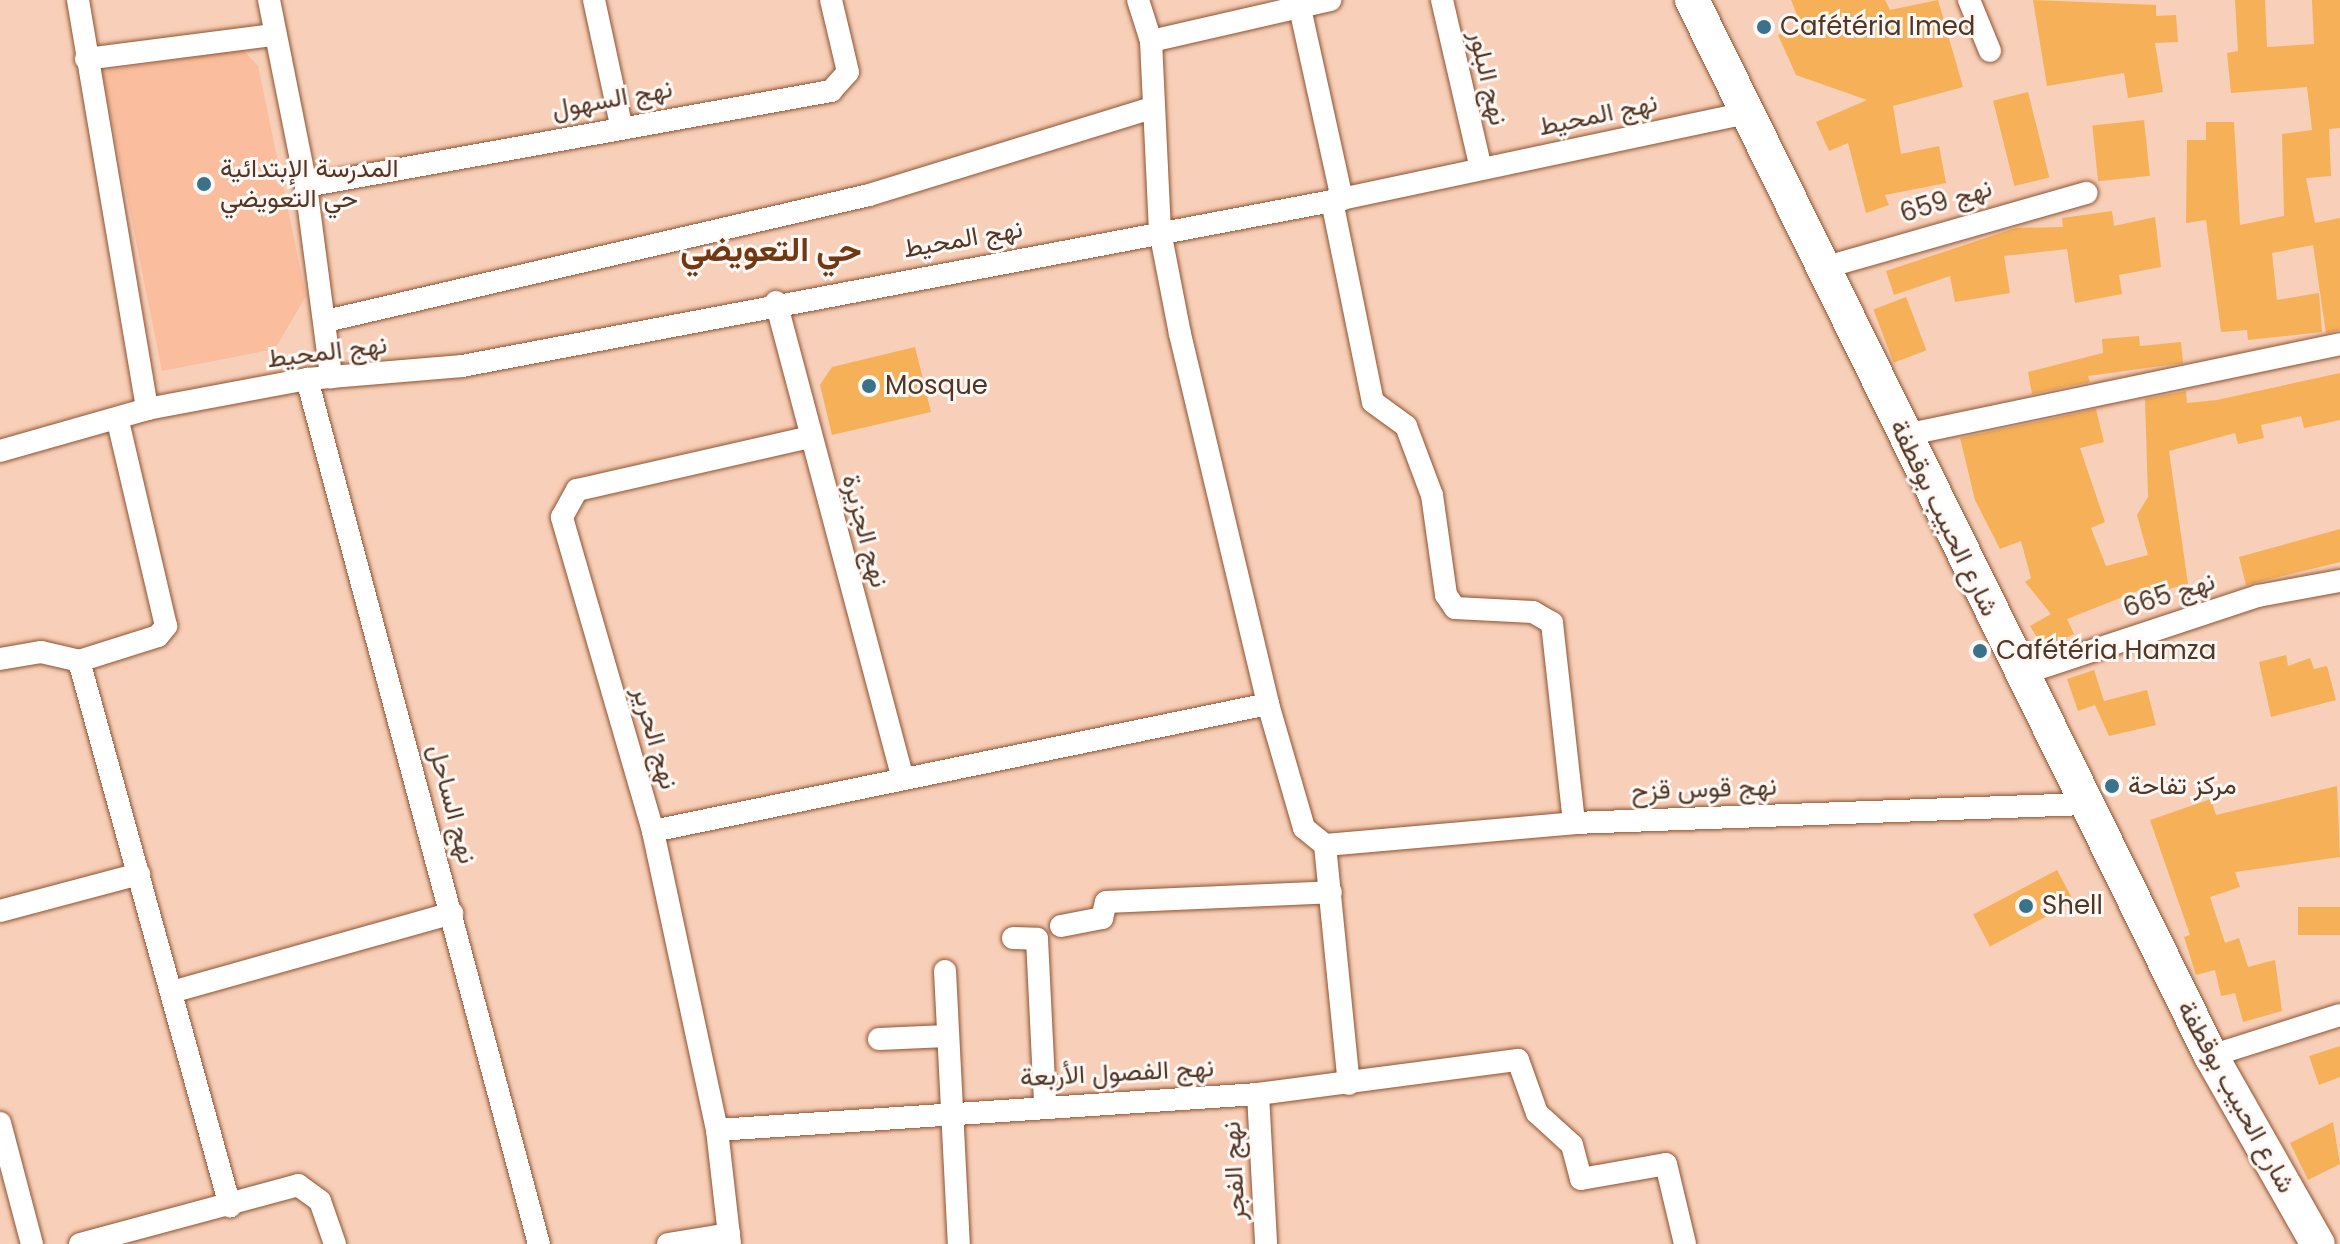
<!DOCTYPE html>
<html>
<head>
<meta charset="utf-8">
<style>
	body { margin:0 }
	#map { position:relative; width:2340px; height:1244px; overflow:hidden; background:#f8cfb8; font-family:Poppins,Vazirmatn,sans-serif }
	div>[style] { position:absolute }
	.built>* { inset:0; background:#fabd9d }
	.building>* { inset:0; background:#f6b058; transform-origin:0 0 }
	.roads { filter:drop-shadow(0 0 2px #8e5330) drop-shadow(0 0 2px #8e5330) }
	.minor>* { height:22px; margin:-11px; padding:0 11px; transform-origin:11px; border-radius:11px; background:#fff }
	.primary>* { height:34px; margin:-17px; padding:0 17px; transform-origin:17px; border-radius:17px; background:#fff }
	.dots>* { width:22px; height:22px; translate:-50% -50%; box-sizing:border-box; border:4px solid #fff8f4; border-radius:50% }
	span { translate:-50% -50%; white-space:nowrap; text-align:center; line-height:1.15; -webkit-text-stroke:6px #fff8f4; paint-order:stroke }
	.poi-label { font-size:26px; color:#513626 }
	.left { translate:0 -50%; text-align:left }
	.street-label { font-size:26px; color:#513626 }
	.district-label { font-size:34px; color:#713814; font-weight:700 }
</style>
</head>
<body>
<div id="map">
	<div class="built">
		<i style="clip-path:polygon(243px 50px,258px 66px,306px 296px,275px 349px,162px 371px,102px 71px)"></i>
	</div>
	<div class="building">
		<i style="clip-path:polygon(1791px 0,1885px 0,1890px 10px,1938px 0,1963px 87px,1893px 106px,1901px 154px,1939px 146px,1946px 183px,1885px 195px,1889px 205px,1866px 213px,1848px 143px,1829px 151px,1816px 122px,1867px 100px,1796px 75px,1778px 35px,1801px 25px)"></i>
		<i style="clip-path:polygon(2033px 0,2156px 5px,2156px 16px,2176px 15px,2178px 42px,2155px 43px,2163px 92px,2128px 98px,2124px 73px,2047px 86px)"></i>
		<i style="clip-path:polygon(2235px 0,2265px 0,2267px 47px,2314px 44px,2312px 0,2340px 0,2340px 128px,2329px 129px,2331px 176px,2306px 178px,2315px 223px,2340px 218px,2340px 330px,2326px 333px,2313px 245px,2272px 253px,2277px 300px,2319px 293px,2322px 332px,2248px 340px,2247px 330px,2221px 332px,2206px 220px,2186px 223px,2187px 140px,2206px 140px,2206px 122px,2234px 122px,2240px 225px,2284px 216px,2282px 134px,2312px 130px,2307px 87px,2231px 93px,2227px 53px,2238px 51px)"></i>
		<i style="left:2028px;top:92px;width:88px;height:36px;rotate:76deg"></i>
		<i style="left:2144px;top:120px;width:56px;height:52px;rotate:84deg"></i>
		<i style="clip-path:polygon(2112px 211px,2114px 226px,2155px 217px,2161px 267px,2119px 275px,2122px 294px,2075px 303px,2067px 249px,2004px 256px,2010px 293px,1955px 302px,1950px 276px,1894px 295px,1886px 271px,2016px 228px,2063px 227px,2062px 218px)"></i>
		<i style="left:1906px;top:297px;width:57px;height:35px;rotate:69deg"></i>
		<i style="clip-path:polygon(2139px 336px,2140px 346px,2181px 342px,2183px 363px,2088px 376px,2090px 382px,2032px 394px,2028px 372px,2103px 353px,2102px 339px)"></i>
		<i style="clip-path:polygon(915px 347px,931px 412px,832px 435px,820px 385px,832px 367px)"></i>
		<i style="clip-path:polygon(2340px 373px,2340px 420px,2304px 428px,2301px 416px,2261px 425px,2264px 438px,2238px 444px,2235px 433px,2169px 451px,2188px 584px,2150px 594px,2148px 587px,2067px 619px,2074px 634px,2044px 649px,2030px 626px,2051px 614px,2025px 582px,2031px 578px,2021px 541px,2000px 549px,1975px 500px,1960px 438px,2096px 409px,2104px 442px,2080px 448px,2105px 522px,2091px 528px,2106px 566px,2148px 555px,2137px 515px,2148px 497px,2145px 399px,2186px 391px,2187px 403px,2217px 400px)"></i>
		<i style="clip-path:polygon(2340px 529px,2340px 562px,2246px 585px,2239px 557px)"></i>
		<i style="clip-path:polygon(2286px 655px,2288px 666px,2310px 658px,2314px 669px,2327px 666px,2336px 700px,2271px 717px,2259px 662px)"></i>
		<i style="clip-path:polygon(2094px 670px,2104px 701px,2147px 690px,2156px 725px,2109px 736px,2095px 705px,2078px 711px,2067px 679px)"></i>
		<i style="clip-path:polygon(2337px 786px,2340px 857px,2235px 872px,2240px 887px,2210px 897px,2225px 943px,2239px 938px,2248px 967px,2275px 960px,2282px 1011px,2243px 1022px,2235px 993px,2221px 996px,2215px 970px,2196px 975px,2184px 937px,2190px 935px,2150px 820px,2211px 799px,2216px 815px)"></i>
		<i style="left:2057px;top:870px;width:36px;height:95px;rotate:62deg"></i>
		<i style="left:2340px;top:907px;width:28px;height:42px;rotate:90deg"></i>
		<i style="clip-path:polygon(2340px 1046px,2340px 1077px,2319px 1085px,2309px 1056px)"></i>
		<i style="clip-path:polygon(2333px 1122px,2340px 1164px,2308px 1180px,2290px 1143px)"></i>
	</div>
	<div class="roads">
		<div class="minor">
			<i style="left:78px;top:0;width:415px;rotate:80.4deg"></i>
			<i style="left:269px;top:0;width:190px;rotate:78.7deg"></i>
			<i style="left:306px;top:186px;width:193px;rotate:82.5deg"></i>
			<i style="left:594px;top:0;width:128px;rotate:77.8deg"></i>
			<i style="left:1138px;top:0;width:43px;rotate:72.4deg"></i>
			<i style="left:1151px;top:41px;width:190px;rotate:87.3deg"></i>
			<i style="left:1160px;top:231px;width:105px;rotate:79deg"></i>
			<i style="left:1180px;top:334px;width:380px;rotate:76.6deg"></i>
			<i style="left:1268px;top:704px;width:129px;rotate:73.8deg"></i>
			<i style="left:1304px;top:828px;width:27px;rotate:39deg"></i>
			<i style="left:1325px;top:845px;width:240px;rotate:84.3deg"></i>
			<i style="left:1442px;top:0;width:173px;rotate:77deg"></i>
			<i style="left:1969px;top:0;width:55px;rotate:67.6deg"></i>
			<i style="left:1300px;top:8px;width:196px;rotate:77.6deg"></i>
			<i style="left:1151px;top:41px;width:184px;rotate:-12.9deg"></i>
			<i style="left:86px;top:59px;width:190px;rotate:-7.3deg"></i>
			<i style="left:306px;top:186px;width:534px;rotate:-10.26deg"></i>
			<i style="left:831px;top:91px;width:25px;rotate:-48deg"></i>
			<i style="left:848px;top:72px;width:74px;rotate:-103.3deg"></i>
			<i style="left:1332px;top:201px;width:205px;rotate:78.5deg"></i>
			<i style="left:1373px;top:402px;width:41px;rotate:36deg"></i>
			<i style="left:1406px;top:426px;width:74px;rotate:69.4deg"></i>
			<i style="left:1432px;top:495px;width:101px;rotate:82deg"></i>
			<i style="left:1446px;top:595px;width:16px;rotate:55deg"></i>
			<i style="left:1455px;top:608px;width:78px;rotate:2.9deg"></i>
			<i style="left:1533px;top:612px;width:22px;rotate:30deg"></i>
			<i style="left:1552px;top:623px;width:201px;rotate:83.7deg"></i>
			<i style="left:1823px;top:268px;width:274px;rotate:-15.9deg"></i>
			<i style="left:776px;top:302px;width:489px;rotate:75.1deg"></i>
			<i style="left:326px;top:321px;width:557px;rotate:-13.06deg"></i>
			<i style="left:869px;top:195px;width:296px;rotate:-17.1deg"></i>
			<i style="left:307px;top:379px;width:896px;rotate:74.99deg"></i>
			<i style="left:1905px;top:435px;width:444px;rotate:-11.8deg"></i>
			<i style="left:0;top:451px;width:153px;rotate:-15.9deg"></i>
			<i style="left:147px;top:409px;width:163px;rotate:-10.6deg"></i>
			<i style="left:307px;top:379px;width:156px;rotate:-4.8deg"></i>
			<i style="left:462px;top:366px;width:886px;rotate:-10.74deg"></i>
			<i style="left:1332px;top:201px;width:426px;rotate:-12deg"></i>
			<i style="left:0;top:659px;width:42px;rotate:-9.7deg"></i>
			<i style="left:41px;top:652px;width:39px;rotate:13deg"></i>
			<i style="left:79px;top:661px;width:83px;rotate:-17.6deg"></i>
			<i style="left:158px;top:636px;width:13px;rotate:-51deg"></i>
			<i style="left:166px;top:626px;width:211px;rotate:-103.2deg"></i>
			<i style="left:79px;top:661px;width:566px;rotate:74.51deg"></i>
			<i style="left:2019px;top:675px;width:252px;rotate:-18.3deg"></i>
			<i style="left:2258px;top:596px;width:83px;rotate:-10.4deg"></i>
			<i style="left:653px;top:831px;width:628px;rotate:-11.67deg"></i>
			<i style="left:1325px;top:845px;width:250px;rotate:-5deg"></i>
			<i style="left:1574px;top:823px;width:511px;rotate:-2.13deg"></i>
			<i style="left:0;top:911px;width:144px;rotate:-14.9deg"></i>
			<i style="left:1061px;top:926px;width:42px;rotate:-11deg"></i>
			<i style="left:1102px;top:918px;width:16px;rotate:-76deg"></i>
			<i style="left:1106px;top:902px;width:225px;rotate:-2.5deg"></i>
			<i style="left:1013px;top:938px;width:24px;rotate:2deg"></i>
			<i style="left:1037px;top:939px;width:165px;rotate:87.2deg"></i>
			<i style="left:945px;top:971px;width:273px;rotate:87.1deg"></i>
			<i style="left:175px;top:991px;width:288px;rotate:-15.7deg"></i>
			<i style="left:879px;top:1039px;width:68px;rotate:-2.5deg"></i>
			<i style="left:2211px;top:1056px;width:135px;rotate:-17.6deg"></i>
			<i style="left:1258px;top:1094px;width:150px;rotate:86.9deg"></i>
			<i style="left:0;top:1123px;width:125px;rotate:75.2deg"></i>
			<i style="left:717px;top:1130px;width:542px;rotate:-3.81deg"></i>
			<i style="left:1258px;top:1094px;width:262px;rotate:-7.5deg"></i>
			<i style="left:1518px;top:1060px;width:56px;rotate:70.3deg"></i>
			<i style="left:1537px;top:1113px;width:47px;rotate:42.4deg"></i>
			<i style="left:1572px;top:1145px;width:35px;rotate:75deg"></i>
			<i style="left:1581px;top:1179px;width:86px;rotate:-10deg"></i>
			<i style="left:1666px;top:1164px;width:82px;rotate:76.6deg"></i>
			<i style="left:80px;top:1244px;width:226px;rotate:-15.1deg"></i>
			<i style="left:298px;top:1185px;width:27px;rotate:36deg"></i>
			<i style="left:320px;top:1201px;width:46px;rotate:70.8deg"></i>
			<i style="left:668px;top:1244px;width:62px;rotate:-9.3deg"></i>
			<i style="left:730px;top:1244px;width:115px;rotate:-96.5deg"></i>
			<i style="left:717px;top:1130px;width:306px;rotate:-102.1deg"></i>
			<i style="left:653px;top:831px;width:327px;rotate:-106.2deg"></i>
			<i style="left:562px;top:517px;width:31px;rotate:-61deg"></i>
			<i style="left:577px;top:490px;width:240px;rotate:-12.8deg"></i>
		</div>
		<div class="primary">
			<i style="left:1692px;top:0;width:1177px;rotate:63.83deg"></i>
			<i style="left:2211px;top:1056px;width:216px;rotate:60.4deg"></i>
		</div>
	</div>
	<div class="dots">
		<i style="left:1764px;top:27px;background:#3a728c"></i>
		<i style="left:204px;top:184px;background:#3a728c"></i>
		<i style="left:869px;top:386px;background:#3a728c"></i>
		<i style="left:1980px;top:651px;background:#3a728c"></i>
		<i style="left:2112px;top:786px;background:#3a728c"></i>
		<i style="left:2026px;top:906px;background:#3a728c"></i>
	</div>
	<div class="poi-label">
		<span class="left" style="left:1780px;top:27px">Cafétéria Imed</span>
		<span class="left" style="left:220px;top:184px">المدرسة الإبتدائية<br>حي التعويضي</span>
		<span class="left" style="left:885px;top:386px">Mosque</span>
		<span class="left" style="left:1996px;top:651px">Cafétéria Hamza</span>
		<span class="left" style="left:2128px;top:786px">مركز تفاحة</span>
		<span class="left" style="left:2042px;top:906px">Shell</span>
	</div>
	<div class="street-label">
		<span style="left:1488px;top:78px;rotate:77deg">نهج البلور</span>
		<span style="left:612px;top:99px;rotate:-10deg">نهج السهول</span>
		<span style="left:1598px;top:115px;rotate:-12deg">نهج المحيط</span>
		<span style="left:1946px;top:201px;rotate:-17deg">نهج 659</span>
		<span style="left:963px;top:239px;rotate:-10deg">نهج المحيط</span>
		<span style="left:327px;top:352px;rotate:-7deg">نهج المحيط</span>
		<span style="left:1944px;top:518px;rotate:64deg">شارع الحبيب بوقطفة</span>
		<span style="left:865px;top:531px;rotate:75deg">نهج الجزيرة</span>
		<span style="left:2169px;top:595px;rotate:-18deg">نهج 665</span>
		<span style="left:655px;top:738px;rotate:74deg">نهج الحرير</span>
		<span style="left:1704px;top:789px;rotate:-2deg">نهج قوس قزح</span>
		<span style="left:452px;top:804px;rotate:75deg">نهج الساحل</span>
		<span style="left:1117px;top:1073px;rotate:-3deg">نهج الفصول الأربعة</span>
		<span style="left:2236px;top:1097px;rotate:61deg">شارع الحبيب بوقطفة</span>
		<span style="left:1234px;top:1171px;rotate:-93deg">نهج الفجر</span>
	</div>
	<div class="district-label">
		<span style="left:771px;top:250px">حي التعويضي</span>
	</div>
</div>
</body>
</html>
